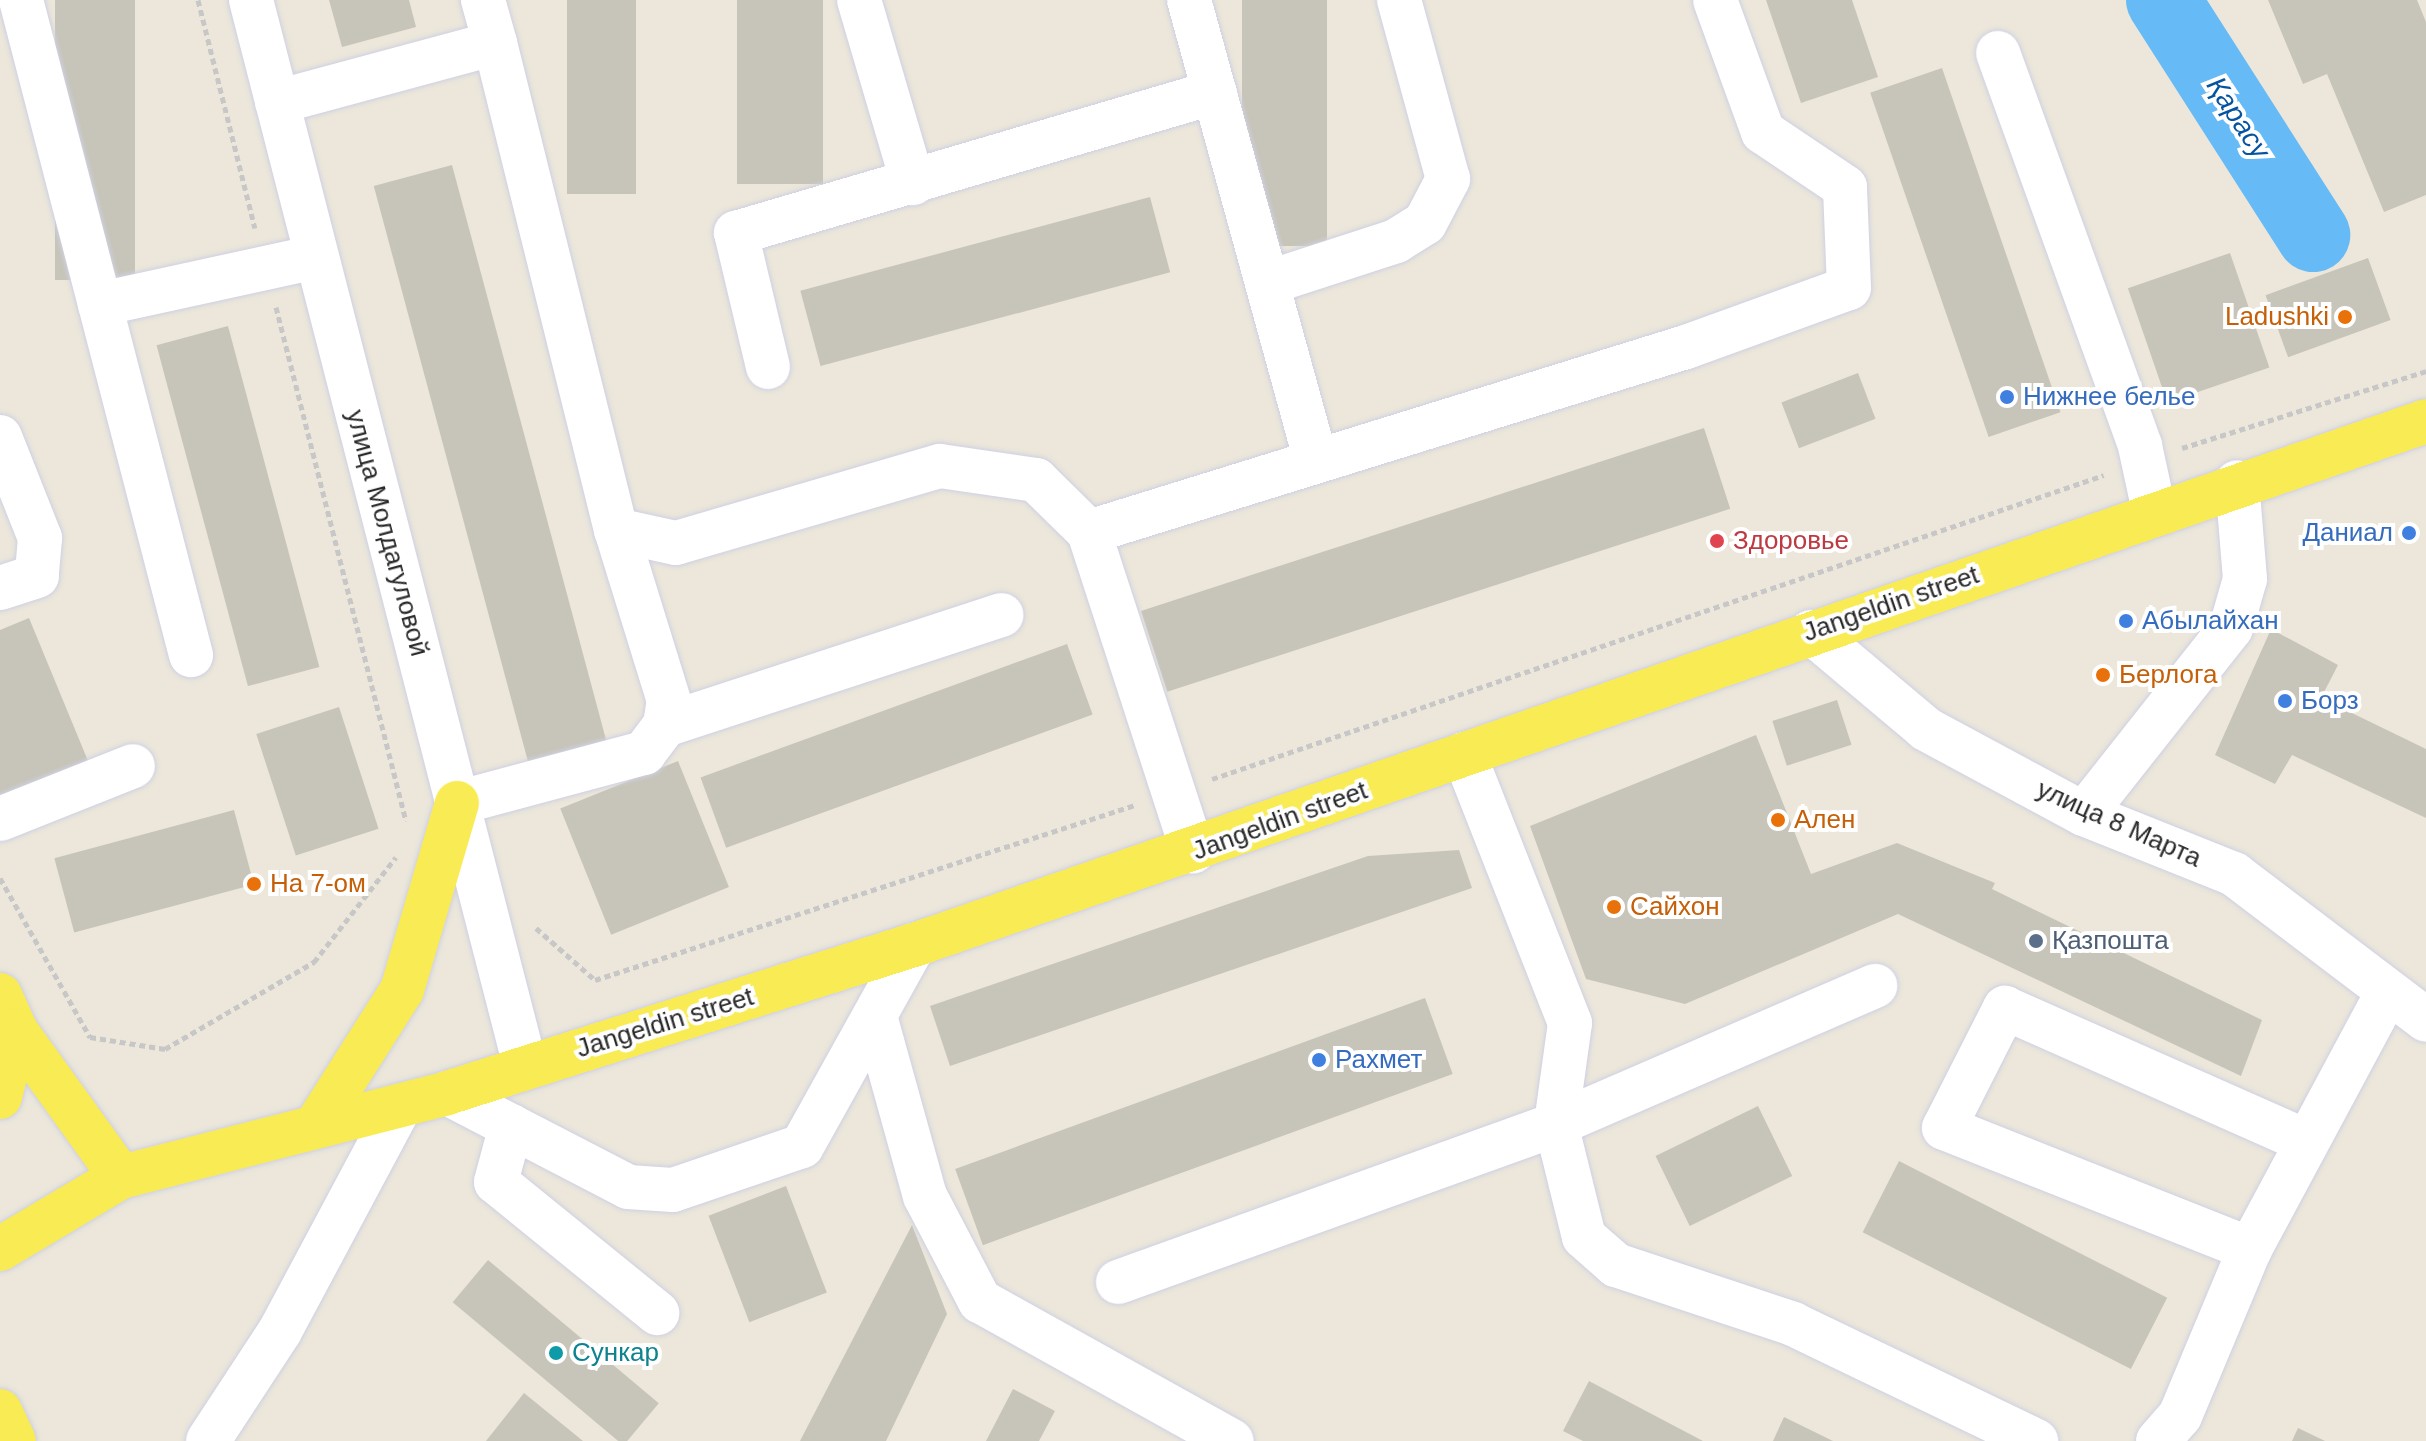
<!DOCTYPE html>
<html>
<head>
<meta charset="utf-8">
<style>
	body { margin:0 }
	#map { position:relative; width:2426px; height:1441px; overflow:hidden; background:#ece7da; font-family:Arial,sans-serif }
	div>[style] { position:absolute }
	.river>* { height:74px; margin:-37px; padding:0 37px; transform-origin:37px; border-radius:37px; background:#66baf5 }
	.building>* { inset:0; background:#c7c5b9; transform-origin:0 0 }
	.path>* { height:5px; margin-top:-2.5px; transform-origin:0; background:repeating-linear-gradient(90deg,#c7c7c7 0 6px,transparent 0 10px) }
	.roads { filter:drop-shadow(0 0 2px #cfd0e3) drop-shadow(0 0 2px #cfd0e3) }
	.minor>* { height:44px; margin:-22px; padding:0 22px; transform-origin:22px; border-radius:22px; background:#fff }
	.major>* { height:44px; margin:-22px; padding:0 22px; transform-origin:22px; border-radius:22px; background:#f8eb53 }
	.dots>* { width:22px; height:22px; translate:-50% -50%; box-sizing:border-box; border:4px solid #fff; border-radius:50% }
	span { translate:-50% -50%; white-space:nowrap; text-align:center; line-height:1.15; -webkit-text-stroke:8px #fff; paint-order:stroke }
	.food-label { font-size:26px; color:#c56008 }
	.right { translate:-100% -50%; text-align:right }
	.left { translate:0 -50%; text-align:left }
	.shop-label { font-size:26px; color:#366cbe }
	.street-label { font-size:26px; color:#292929 }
	.health-label { font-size:26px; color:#be3a42 }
	.service-label { font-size:26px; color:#4e5e75 }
	.culture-label { font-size:26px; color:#0d838f }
	.water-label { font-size:28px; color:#0654a0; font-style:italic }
</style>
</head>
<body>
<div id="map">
	<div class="river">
		<i style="left:2163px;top:0;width:279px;rotate:57.4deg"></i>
	</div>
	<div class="building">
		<i style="left:55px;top:0;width:80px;height:280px"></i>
		<i style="clip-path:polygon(329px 0,409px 0,416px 27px,342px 47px)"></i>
		<i style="left:567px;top:0;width:69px;height:194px"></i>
		<i style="left:737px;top:0;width:86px;height:184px"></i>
		<i style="left:1242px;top:0;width:85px;height:246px"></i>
		<i style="clip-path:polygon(1766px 0,1852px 0,1878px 77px,1801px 103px)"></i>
		<i style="clip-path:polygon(2268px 0,2417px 0,2426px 22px,2426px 195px,2384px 212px,2327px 74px,2303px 84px)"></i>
		<i style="left:1942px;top:68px;width:364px;height:76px;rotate:71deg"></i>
		<i style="left:452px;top:165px;width:599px;height:81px;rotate:75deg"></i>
		<i style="left:1150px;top:197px;width:78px;height:362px;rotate:75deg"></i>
		<i style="left:2230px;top:253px;width:121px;height:108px;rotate:71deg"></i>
		<i style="left:2368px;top:258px;width:66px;height:109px;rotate:70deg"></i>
		<i style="left:228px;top:326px;width:353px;height:74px;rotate:75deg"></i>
		<i style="left:1858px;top:373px;width:49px;height:82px;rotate:69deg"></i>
		<i style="left:1704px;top:428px;width:85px;height:592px;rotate:72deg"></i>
		<i style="clip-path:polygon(29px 618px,93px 773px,0 812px,0 630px)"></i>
		<i style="clip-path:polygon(2271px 629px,2338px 665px,2321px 698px,2426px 749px,2426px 818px,2292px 755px,2275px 784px,2215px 755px)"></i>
		<i style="left:1067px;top:644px;width:75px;height:390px;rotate:70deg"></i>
		<i style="left:1837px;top:700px;width:47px;height:68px;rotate:72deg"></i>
		<i style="left:339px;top:707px;width:128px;height:87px;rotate:72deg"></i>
		<i style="clip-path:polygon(1756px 735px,1811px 874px,1897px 843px,1995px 883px,1992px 889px,2262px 1020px,2241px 1076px,1898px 914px,1685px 1004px,1586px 979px,1530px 826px)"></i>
		<i style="left:678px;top:761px;width:136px;height:127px;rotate:68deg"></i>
		<i style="left:234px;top:810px;width:77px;height:186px;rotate:75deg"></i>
		<i style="clip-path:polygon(1459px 850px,1472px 888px,950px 1066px,930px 1006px,1368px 856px)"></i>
		<i style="left:1425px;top:998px;width:81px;height:500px;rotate:70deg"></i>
		<i style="left:1758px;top:1106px;width:78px;height:114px;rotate:64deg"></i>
		<i style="left:1899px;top:1161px;width:301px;height:80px;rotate:27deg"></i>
		<i style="left:786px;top:1186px;width:114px;height:83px;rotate:69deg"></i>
		<i style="clip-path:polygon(912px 1225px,947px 1314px,886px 1441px,800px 1441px)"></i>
		<i style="left:488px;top:1260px;width:223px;height:55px;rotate:40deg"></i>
		<i style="clip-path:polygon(1589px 1381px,1703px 1441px,1583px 1441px,1563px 1431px)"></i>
		<i style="clip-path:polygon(1013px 1389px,1055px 1411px,1039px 1441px,986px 1441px)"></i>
		<i style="clip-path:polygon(524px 1393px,583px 1441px,486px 1441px)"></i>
		<i style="clip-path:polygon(1784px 1417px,1833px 1441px,1773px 1441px)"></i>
		<i style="clip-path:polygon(2298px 1428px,2325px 1441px,2292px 1441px)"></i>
	</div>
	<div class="path">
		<i style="left:198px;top:0;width:235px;rotate:76deg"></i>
		<i style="left:276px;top:307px;width:530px;rotate:75.81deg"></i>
		<i style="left:2182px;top:448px;width:256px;rotate:-17.5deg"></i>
		<i style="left:1212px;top:779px;width:942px;rotate:-18.82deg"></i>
		<i style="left:0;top:878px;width:183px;rotate:60.5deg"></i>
		<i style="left:90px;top:1037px;width:76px;rotate:9.1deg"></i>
		<i style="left:165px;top:1049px;width:173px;rotate:-30.3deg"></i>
		<i style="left:314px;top:962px;width:133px;rotate:-52deg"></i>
		<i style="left:536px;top:928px;width:79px;rotate:41.4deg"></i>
		<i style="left:595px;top:980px;width:568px;rotate:-17.96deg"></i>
	</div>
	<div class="roads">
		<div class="minor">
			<i style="left:21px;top:0;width:677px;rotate:75.45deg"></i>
			<i style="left:251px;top:0;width:1101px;rotate:75.58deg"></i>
			<i style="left:859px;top:0;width:191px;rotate:73.6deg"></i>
			<i style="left:1189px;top:0;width:478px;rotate:74.6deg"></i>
			<i style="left:495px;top:43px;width:502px;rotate:76.05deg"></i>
			<i style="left:616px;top:530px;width:61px;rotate:12.2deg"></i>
			<i style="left:676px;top:543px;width:275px;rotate:-16.3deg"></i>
			<i style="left:940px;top:466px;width:97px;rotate:8.3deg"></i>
			<i style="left:1036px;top:480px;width:74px;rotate:44.5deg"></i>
			<i style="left:1089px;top:532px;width:625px;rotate:-17.22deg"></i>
			<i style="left:1686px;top:347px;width:173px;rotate:-19.9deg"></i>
			<i style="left:1849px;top:288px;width:101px;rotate:-92.3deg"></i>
			<i style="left:1845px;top:187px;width:99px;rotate:-146.1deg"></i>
			<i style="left:1763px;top:132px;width:140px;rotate:-110deg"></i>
			<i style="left:1998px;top:53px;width:418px;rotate:70.1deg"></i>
			<i style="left:2140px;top:446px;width:66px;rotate:77.8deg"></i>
			<i style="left:277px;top:102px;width:226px;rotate:-15.1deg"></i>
			<i style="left:495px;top:43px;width:45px;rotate:-105.6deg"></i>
			<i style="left:1267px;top:283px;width:136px;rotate:-18deg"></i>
			<i style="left:1396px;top:241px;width:34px;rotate:-32deg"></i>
			<i style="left:1425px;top:223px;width:50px;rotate:-62.4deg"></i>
			<i style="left:1448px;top:179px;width:186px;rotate:-105.3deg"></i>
			<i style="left:100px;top:304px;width:220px;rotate:-12.3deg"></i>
			<i style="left:768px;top:367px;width:138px;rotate:-103.4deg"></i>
			<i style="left:736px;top:233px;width:499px;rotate:-16.4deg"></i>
			<i style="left:0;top:437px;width:109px;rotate:68.4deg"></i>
			<i style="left:40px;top:538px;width:38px;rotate:95deg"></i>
			<i style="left:37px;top:576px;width:39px;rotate:162deg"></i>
			<i style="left:1089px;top:532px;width:336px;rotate:72deg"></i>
			<i style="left:1811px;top:632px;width:150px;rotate:40.1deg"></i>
			<i style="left:1926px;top:729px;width:179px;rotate:28.3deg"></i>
			<i style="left:2084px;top:814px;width:162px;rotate:21.8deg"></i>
			<i style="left:2234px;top:874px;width:241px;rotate:37.2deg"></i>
			<i style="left:665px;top:725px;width:354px;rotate:-18.1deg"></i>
			<i style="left:1464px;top:754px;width:289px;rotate:68.5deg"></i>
			<i style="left:1570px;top:1023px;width:102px;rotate:97.9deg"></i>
			<i style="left:1556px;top:1124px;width:116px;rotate:76.1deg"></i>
			<i style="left:1584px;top:1237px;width:43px;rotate:41.2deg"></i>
			<i style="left:1616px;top:1265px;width:187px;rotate:18.4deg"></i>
			<i style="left:1793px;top:1324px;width:270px;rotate:25.7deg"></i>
			<i style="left:457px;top:803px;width:194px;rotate:-15deg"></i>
			<i style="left:644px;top:753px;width:35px;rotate:-53deg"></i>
			<i style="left:665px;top:725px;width:24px;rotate:-81deg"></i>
			<i style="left:669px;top:701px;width:179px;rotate:-107.2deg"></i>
			<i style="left:2084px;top:814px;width:237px;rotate:-51.7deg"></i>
			<i style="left:2231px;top:628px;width:51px;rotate:-74.1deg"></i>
			<i style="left:2245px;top:579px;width:97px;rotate:-94.7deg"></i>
			<i style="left:0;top:819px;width:143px;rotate:-21.7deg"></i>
			<i style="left:875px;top:1016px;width:187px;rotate:74.5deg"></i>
			<i style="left:925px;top:1196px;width:119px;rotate:62.4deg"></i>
			<i style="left:980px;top:1301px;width:288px;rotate:29.1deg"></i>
			<i style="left:447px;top:1093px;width:204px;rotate:27.4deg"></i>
			<i style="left:628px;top:1187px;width:45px;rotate:3.8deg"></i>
			<i style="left:673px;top:1190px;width:136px;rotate:-18.8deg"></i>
			<i style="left:802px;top:1146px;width:230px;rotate:-60.9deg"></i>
			<i style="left:511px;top:1126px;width:58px;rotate:105deg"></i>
			<i style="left:496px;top:1182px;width:208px;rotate:39.1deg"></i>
			<i style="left:2250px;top:1249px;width:329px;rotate:-158.4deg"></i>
			<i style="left:1944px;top:1128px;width:135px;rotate:-63.1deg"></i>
			<i style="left:2005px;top:1008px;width:330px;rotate:23.9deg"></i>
			<i style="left:1118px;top:1282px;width:466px;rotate:-19.8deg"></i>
			<i style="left:1556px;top:1124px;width:348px;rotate:-23.4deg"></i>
			<i style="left:208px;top:1441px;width:131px;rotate:-56.8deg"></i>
			<i style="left:280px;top:1331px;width:255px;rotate:-61.9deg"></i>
			<i style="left:2158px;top:1441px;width:33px;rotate:-49deg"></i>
			<i style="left:2180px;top:1416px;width:181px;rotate:-67.3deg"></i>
			<i style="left:2250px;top:1249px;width:292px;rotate:-61.8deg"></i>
		</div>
		<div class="major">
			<i style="left:0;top:995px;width:39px;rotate:66deg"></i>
			<i style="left:16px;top:1031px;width:180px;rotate:54.3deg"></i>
			<i style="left:0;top:1097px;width:68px;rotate:-76.4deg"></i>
			<i style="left:315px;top:1127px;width:162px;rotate:-57.6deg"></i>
			<i style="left:402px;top:990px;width:195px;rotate:-73.6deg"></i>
			<i style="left:0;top:1249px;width:141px;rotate:-30.8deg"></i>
			<i style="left:121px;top:1177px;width:337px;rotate:-14.4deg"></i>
			<i style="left:447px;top:1093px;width:490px;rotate:-17.6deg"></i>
			<i style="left:914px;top:945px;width:1600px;rotate:-19.11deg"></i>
			<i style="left:0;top:1411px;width:33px;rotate:65deg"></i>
		</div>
	</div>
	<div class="dots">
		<i style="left:2345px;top:317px;background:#e8710a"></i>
		<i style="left:2007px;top:397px;background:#3f7fe0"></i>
		<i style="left:2409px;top:533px;background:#3f7fe0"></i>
		<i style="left:1717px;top:541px;background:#e0444e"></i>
		<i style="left:2126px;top:621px;background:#3f7fe0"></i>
		<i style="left:2103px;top:675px;background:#e8710a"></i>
		<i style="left:2285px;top:701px;background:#3f7fe0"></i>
		<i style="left:1778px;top:820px;background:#e8710a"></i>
		<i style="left:254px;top:884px;background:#e8710a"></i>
		<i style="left:1614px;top:907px;background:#e8710a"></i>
		<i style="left:2036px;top:941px;background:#5c6f8a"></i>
		<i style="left:1319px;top:1060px;background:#3f7fe0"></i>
		<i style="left:556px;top:1353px;background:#0f9aa8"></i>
	</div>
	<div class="food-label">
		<span class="right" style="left:2329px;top:317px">Ladushki</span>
		<span class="left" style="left:2119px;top:675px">Берлога</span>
		<span class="left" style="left:1794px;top:820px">Ален</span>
		<span class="left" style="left:270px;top:884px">На 7-ом</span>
		<span class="left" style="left:1630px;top:907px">Сайхон</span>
	</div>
	<div class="shop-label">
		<span class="left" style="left:2023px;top:397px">Нижнее белье</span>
		<span class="right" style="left:2393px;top:533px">Даниал</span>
		<span class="left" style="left:2142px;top:621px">Абылайхан</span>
		<span class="left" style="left:2301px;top:701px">Борз</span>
		<span class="left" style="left:1335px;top:1060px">Рахмет</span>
	</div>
	<div class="street-label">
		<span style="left:387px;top:533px;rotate:75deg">улица Молдагуловой</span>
		<span style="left:1891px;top:604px;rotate:-19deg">Jangeldin street</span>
		<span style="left:1280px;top:821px;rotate:-20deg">Jangeldin street</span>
		<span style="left:2119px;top:824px;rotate:24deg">улица 8 Марта</span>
		<span style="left:665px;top:1023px;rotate:-17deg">Jangeldin street</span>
	</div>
	<div class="health-label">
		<span class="left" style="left:1733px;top:541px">Здоровье</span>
	</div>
	<div class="service-label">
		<span class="left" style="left:2052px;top:941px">Қазпошта</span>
	</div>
	<div class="culture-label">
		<span class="left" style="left:572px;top:1353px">Сункар</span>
	</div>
	<div class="water-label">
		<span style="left:2238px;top:118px;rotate:57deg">Қарасу</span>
	</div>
</div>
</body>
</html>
